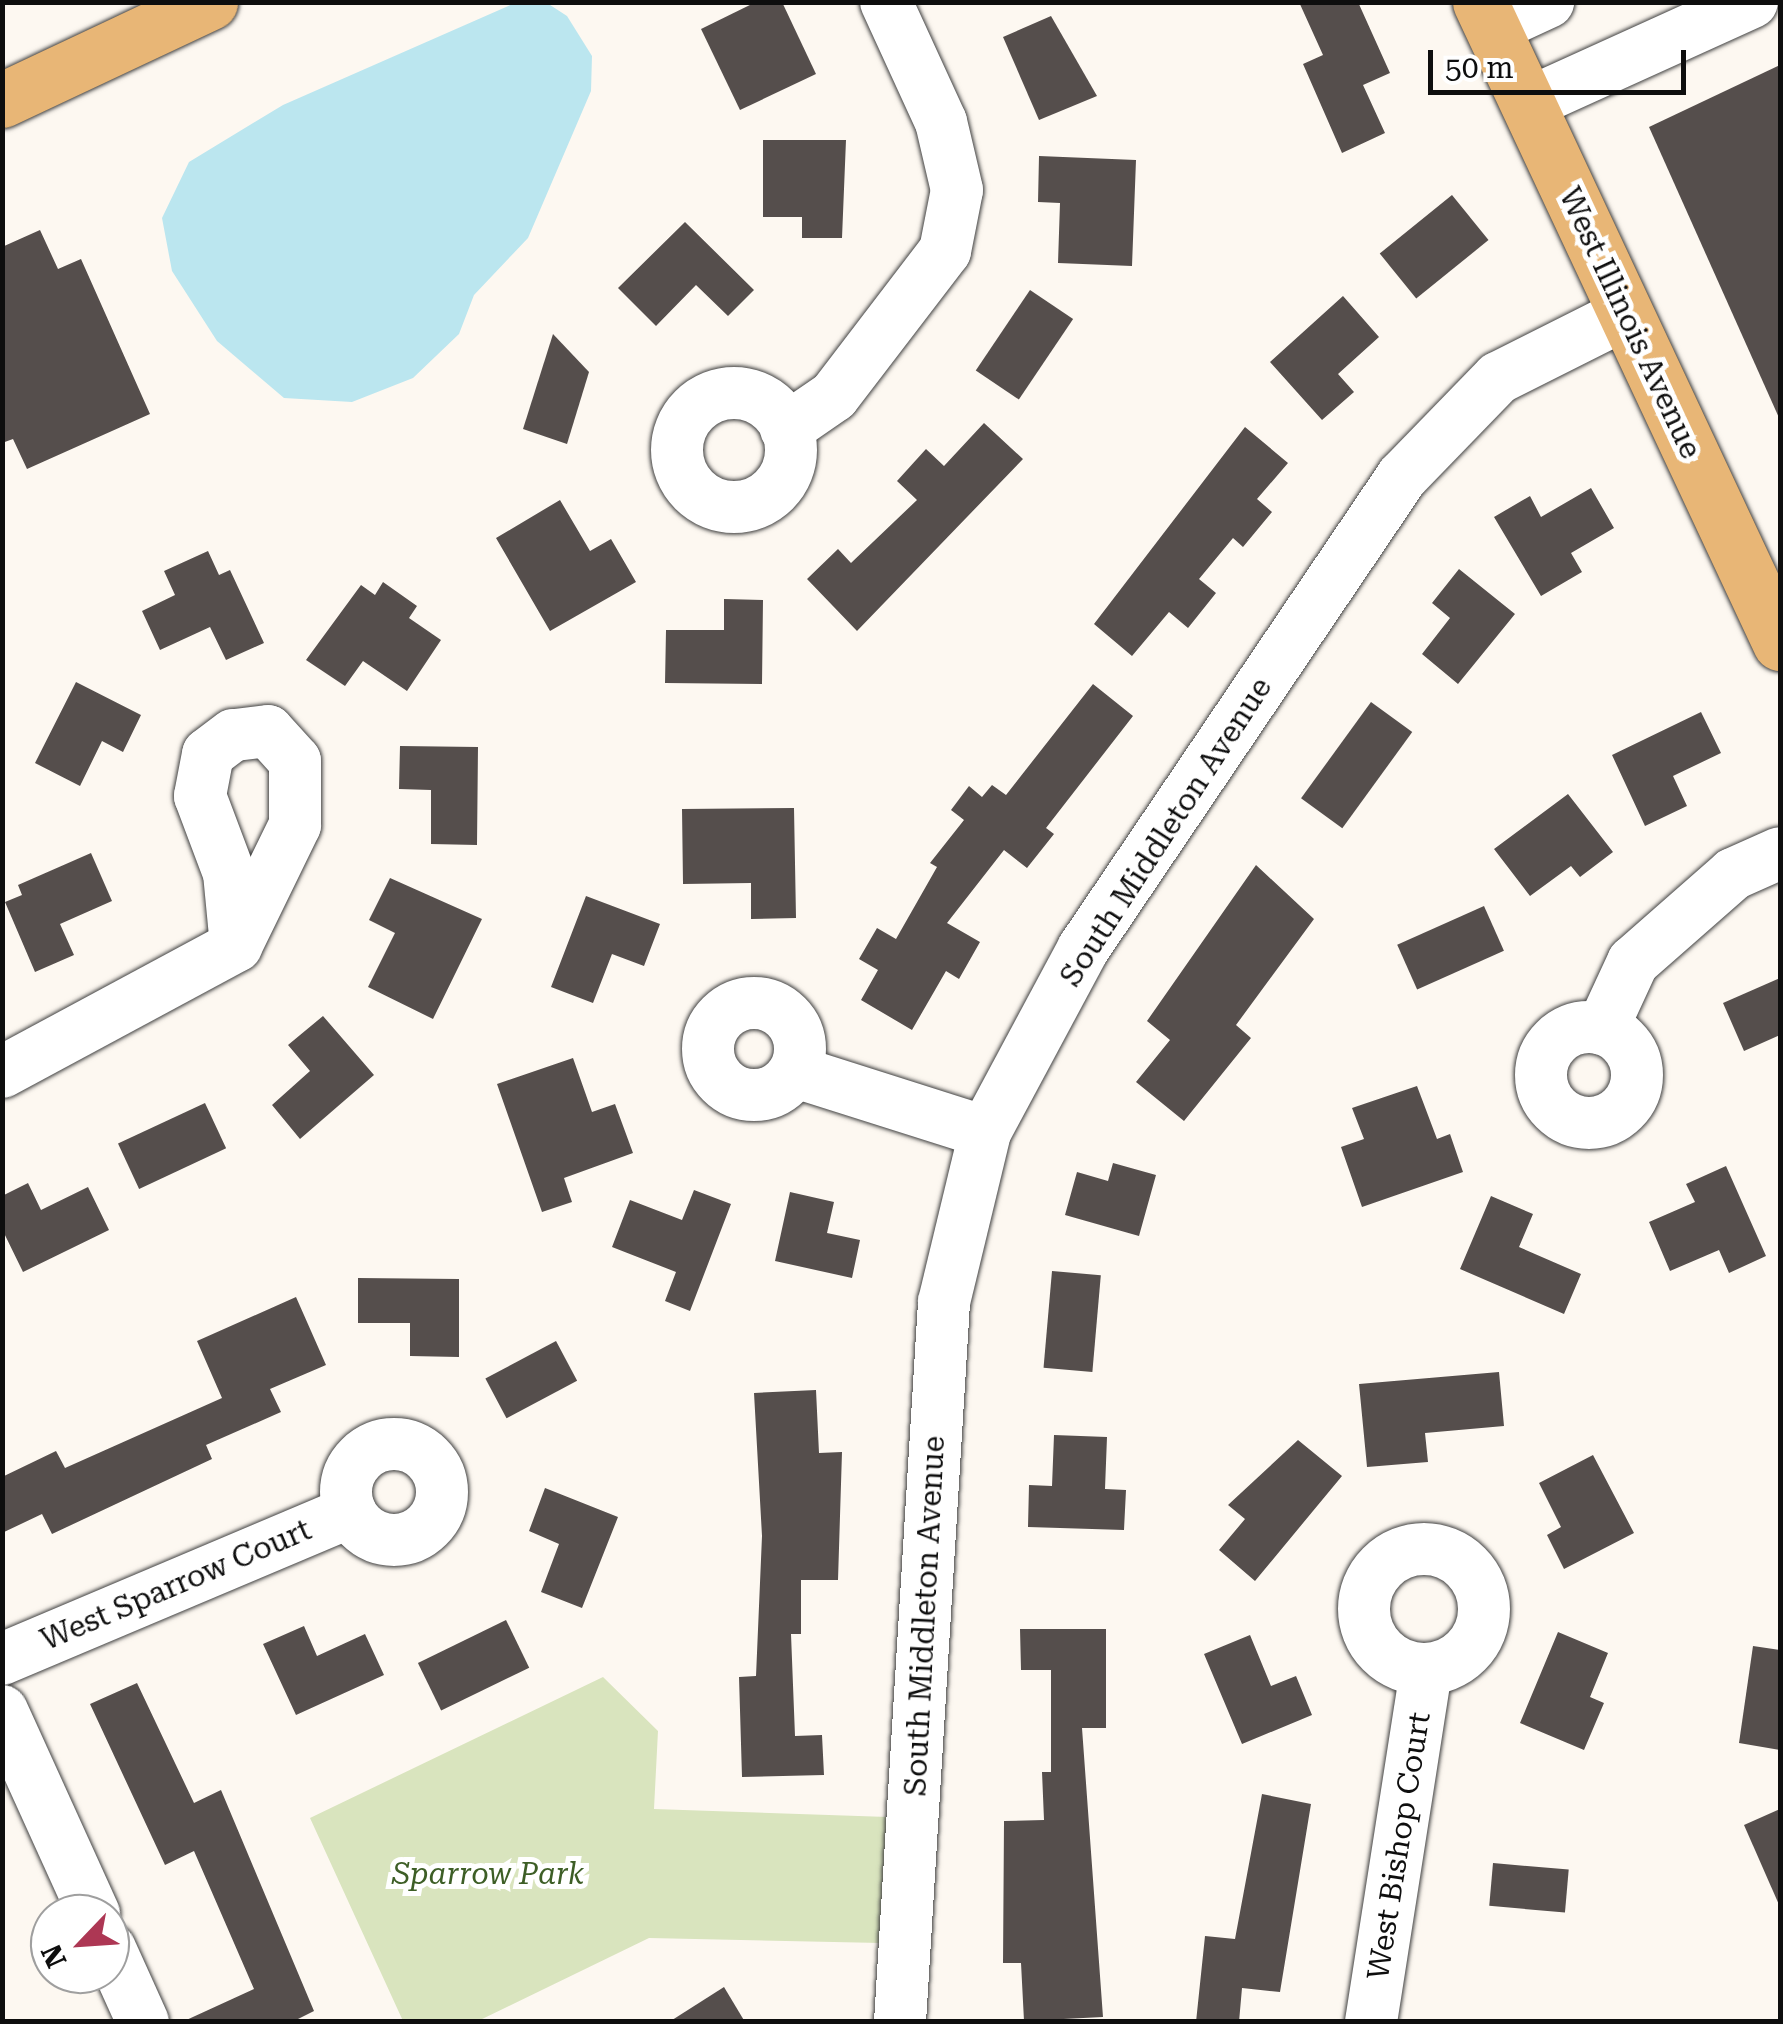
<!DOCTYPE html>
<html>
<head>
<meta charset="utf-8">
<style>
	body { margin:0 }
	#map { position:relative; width:1783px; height:2024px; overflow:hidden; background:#fdf8f1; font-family:"Roboto Serif",serif }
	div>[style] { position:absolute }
	.green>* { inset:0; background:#d9e4be }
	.water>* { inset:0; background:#bbe6ef }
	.building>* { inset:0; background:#554e4c; transform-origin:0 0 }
	.roads { filter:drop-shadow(0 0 2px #414141) drop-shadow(0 0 2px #414141) }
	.minor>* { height:52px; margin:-26px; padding:0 26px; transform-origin:26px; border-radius:26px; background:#fff }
	.minor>.ring { margin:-26px; padding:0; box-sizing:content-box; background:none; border:52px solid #fff; border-radius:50% }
	.major>* { height:55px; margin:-27.5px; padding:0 27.5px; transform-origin:27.5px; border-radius:27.5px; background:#e8b676 }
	span { translate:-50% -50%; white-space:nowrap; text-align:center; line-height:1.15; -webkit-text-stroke:10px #fff; paint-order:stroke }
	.street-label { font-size:30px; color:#0e0e0e }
	.park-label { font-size:30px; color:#3d5e26; font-style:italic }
	.frame { position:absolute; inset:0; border:5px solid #0e0e0e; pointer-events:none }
	.north { position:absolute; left:30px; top:1894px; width:100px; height:100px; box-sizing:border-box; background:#fff; border:2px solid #9f9f9f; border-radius:50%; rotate:245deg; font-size:28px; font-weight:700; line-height:40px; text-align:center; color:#0e0e0e }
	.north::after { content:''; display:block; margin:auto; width:35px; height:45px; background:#ad3754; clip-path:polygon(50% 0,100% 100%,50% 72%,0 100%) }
	.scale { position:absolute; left:1428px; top:50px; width:258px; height:45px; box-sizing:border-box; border:5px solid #0e0e0e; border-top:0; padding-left:12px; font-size:30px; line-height:35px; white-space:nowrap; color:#0e0e0e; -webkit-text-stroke:8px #fff; paint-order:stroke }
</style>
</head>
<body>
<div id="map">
	<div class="green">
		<i style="clip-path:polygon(603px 1677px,658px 1731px,654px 1809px,888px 1817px,881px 1943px,649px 1938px,478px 2021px,403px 2021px,310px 1818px)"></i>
	</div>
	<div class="water">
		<i style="clip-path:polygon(515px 3px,547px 3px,567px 16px,592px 56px,591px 91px,528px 238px,474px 295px,459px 334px,413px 378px,352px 402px,284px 398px,217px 341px,172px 271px,162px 218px,189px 162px,283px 105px)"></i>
	</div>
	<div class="building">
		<i style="clip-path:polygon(756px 2px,782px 2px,816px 74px,740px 110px,701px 29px)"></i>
		<i style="clip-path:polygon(1299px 2px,1358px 2px,1390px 73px,1363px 85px,1385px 133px,1342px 153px,1303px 64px,1323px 55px)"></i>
		<i style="clip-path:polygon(1051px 16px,1097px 96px,1039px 120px,1003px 37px)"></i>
		<i style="clip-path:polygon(1780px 65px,1780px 420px,1649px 127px)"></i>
		<i style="clip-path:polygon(763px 140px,846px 140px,842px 238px,802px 238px,802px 217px,763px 217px)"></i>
		<i style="clip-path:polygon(1039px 156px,1136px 160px,1132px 266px,1058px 263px,1060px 203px,1038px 202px)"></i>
		<i style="left:1452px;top:195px;width:58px;height:93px;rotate:51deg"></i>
		<i style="clip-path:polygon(685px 222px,754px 290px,728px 316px,696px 285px,656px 326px,618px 288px)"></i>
		<i style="clip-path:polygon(40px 230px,58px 269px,81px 259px,150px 414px,27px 469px,13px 439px,2px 443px,2px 247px)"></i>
		<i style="left:1030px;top:290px;width:52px;height:97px;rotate:34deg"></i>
		<i style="clip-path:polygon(1343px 296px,1379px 337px,1338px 374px,1354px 392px,1322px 420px,1270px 362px)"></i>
		<i style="clip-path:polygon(553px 334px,589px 372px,567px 444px,523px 429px)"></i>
		<i style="clip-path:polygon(984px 423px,1023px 459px,857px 631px,807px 579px,838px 549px,851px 563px,917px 500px,897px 481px,926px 449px,944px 466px)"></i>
		<i style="clip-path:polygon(1245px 427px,1288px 463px,1257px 499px,1272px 512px,1243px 547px,1233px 538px,1199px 579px,1216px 593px,1188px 628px,1169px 612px,1132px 656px,1094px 624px)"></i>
		<i style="clip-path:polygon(1591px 488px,1614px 528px,1571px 553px,1582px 572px,1541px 596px,1494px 517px,1530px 496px,1541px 517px)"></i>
		<i style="clip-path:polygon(560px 500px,590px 551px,611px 539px,636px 582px,550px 631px,496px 538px)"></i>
		<i style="clip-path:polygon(208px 551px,219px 575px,230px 570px,264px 643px,226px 660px,210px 627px,160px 650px,142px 611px,175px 595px,164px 571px)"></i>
		<i style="clip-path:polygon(1459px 569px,1515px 614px,1458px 684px,1422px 654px,1450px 618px,1432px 603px)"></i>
		<i style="clip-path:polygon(383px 582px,417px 606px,409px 618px,441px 640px,407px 691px,363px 661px,345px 686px,306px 660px,361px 585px,375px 595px)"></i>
		<i style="clip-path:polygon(724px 599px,763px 600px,762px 684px,665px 683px,666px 630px,724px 630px)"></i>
		<i style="clip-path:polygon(76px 682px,141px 715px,123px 752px,102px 741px,80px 786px,35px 763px)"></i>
		<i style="clip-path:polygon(1093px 684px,1133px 716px,1046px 828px,1054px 834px,1027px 868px,1004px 850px,947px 923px,980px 942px,959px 979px,946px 971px,912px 1030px,861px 1000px,878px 970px,859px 959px,877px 928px,896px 939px,937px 867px,930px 863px,964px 820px,951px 810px,969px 786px,982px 797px,992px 785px,1006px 795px)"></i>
		<i style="left:1371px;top:702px;width:51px;height:119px;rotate:36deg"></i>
		<i style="clip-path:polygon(1701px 712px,1721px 753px,1673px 776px,1687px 806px,1645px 826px,1612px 755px)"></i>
		<i style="clip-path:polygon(400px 746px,478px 747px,477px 845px,431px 844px,431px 790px,399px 789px)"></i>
		<i style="clip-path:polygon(1568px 794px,1613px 852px,1580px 877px,1571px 866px,1530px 896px,1494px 849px)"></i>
		<i style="clip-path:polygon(794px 808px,796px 918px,751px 919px,751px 883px,683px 884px,682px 809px)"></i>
		<i style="clip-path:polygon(91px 853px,112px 901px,60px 924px,74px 955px,35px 972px,5px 902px,22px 895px,18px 885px)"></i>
		<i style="clip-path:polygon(1256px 865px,1314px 919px,1236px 1025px,1251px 1038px,1184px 1121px,1136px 1082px,1170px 1040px,1147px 1021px)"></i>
		<i style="clip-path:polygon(390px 878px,482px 919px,433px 1019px,368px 987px,395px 933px,369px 920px)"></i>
		<i style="clip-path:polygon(586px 896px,660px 924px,644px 966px,612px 954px,593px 1003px,551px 987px)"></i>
		<i style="left:1484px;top:906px;width:49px;height:95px;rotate:66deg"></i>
		<i style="clip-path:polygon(1780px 978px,1780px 1035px,1744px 1051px,1723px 1003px)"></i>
		<i style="clip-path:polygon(323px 1016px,374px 1075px,300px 1139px,272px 1105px,310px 1071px,288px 1045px)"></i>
		<i style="clip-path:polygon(573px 1058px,592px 1112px,615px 1104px,633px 1153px,564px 1178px,572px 1202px,542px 1212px,497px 1084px)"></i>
		<i style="clip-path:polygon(1417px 1086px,1437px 1139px,1450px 1134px,1463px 1172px,1362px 1207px,1341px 1147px,1364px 1139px,1352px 1108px)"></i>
		<i style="left:205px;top:1103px;width:50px;height:96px;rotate:65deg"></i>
		<i style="clip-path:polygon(1113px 1163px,1156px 1175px,1139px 1236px,1065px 1215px,1077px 1172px,1108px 1181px)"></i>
		<i style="clip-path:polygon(1726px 1166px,1766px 1256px,1729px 1273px,1719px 1250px,1670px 1271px,1649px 1222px,1695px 1202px,1686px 1184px)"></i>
		<i style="clip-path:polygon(28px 1183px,41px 1210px,88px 1187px,109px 1230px,23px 1272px,2px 1229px,2px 1196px)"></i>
		<i style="clip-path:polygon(694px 1190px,731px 1204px,690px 1311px,665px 1301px,676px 1272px,612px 1247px,630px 1200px,682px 1220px)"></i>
		<i style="clip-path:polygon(790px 1192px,834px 1202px,827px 1233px,860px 1240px,852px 1278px,775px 1261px)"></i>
		<i style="clip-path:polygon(1491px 1196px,1533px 1214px,1519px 1247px,1581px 1274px,1564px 1314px,1460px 1269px)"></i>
		<i style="left:1052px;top:1271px;width:49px;height:97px;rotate:5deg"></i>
		<i style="clip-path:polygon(358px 1278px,459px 1279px,459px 1357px,410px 1356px,410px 1323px,358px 1323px)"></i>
		<i style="clip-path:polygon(296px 1297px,326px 1365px,270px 1389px,281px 1412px,206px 1445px,212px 1459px,52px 1534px,42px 1514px,2px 1533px,2px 1477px,56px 1451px,65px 1468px,222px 1398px,197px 1341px)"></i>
		<i style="left:556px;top:1341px;width:45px;height:80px;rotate:62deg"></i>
		<i style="clip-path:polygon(1499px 1372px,1504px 1426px,1425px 1433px,1428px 1462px,1367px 1467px,1359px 1384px)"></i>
		<i style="clip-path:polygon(816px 1390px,819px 1453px,842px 1452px,838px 1580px,801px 1580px,801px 1634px,791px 1634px,795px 1736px,822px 1735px,824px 1775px,742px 1777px,739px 1677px,756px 1676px,762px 1536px,754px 1393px)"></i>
		<i style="clip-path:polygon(1054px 1435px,1107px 1437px,1105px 1489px,1126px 1490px,1124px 1530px,1028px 1527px,1029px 1485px,1052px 1486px)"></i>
		<i style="clip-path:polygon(1298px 1440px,1342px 1476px,1255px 1581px,1219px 1550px,1245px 1519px,1228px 1505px)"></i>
		<i style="clip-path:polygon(1593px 1455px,1634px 1533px,1564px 1569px,1547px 1535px,1561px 1527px,1539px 1483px)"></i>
		<i style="clip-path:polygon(545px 1488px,618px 1517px,582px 1608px,541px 1592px,559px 1544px,529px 1531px)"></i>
		<i style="left:506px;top:1620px;width:53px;height:98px;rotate:64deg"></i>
		<i style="clip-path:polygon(304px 1626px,317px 1656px,365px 1634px,384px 1675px,296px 1715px,263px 1644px)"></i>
		<i style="clip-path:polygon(1020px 1629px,1106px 1629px,1106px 1728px,1082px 1728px,1103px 2017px,1024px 2021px,1021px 1963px,1003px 1963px,1004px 1821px,1044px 1820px,1042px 1772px,1051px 1772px,1051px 1670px,1021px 1670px)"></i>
		<i style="clip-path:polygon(1558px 1632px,1608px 1653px,1590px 1697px,1604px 1703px,1584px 1750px,1520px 1723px)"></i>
		<i style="clip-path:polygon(1250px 1635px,1271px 1686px,1296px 1676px,1312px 1715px,1242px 1744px,1204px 1654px)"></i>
		<i style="clip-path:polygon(1753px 1646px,1780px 1650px,1780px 1750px,1739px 1743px)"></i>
		<i style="clip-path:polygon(137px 1683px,194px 1803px,221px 1790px,314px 2011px,292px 2022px,182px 2022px,254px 1989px,194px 1851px,165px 1865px,90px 1704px)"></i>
		<i style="clip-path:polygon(1262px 1794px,1311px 1804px,1280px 1992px,1242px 1988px,1239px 2022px,1196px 2022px,1205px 1936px,1235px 1939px)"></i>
		<i style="clip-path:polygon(1780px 1809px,1780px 1907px,1744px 1825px)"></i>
		<i style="left:1493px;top:1863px;width:76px;height:43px;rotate:5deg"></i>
		<i style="clip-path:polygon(724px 1987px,745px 2022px,669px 2022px)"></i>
	</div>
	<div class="roads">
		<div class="minor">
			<i style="left:1492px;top:28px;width:62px;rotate:-24.9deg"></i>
			<i style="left:1527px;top:104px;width:247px;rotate:-24.4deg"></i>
			<i class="ring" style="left:677px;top:393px;width:62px;height:62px"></i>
			<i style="left:786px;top:429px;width:58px;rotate:-34.5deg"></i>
			<i style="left:834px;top:396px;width:183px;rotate:-52.6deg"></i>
			<i style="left:945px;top:251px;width:62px;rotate:-78.9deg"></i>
			<i style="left:957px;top:190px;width:70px;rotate:-103.2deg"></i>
			<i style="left:941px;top:122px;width:132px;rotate:-114.6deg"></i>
			<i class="ring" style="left:708px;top:1003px;width:40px;height:40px"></i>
			<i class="ring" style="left:1541px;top:1027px;width:44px;height:44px"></i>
			<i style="left:1602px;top:1029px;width:74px;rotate:-65.2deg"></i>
			<i style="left:1633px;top:962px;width:133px;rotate:-41.3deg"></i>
			<i style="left:1733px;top:874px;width:51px;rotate:-24.1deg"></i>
			<i style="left:2px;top:1072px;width:266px;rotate:-28.3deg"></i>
			<i style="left:236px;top:946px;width:135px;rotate:-64deg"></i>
			<i style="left:295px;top:825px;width:64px;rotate:-90deg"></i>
			<i style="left:295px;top:761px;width:40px;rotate:-132deg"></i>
			<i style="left:268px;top:731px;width:35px;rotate:173deg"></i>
			<i style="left:233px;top:735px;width:31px;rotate:143deg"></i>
			<i style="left:208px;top:754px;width:43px;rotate:100.8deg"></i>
			<i style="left:200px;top:796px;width:82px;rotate:69.4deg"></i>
			<i style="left:229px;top:873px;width:73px;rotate:84.5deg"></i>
			<i style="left:796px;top:1072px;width:198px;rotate:17.6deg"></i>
			<i class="ring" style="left:346px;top:1444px;width:44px;height:44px"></i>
			<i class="ring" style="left:1364px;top:1549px;width:68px;height:68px"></i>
			<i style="left:2px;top:1659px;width:378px;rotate:-22.9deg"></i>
			<i style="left:2px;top:1711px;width:223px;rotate:65.6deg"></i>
			<i style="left:110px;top:1949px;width:80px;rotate:65.7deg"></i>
			<i style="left:900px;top:2022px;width:721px;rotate:-86.5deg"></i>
			<i style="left:944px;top:1302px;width:175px;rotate:-76.4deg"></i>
			<i style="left:985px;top:1132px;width:208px;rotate:-61.8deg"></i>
			<i style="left:1083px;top:949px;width:570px;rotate:-55.95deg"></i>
			<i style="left:1402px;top:477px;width:138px;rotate:-45.9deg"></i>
			<i style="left:1498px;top:378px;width:142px;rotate:-26.7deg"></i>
			<i style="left:1371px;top:2022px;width:356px;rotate:-81.1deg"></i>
		</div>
		<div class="major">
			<i style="left:1480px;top:2px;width:708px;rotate:64.92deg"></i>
			<i style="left:2px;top:100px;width:230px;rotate:-25.2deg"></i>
		</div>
	</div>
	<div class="street-label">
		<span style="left:1630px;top:323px;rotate:65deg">West Illinois Avenue</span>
		<span style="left:1166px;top:832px;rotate:-57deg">South Middleton Avenue</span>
		<span style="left:176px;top:1585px;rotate:-23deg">West Sparrow Court</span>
		<span style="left:925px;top:1616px;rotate:-87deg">South Middleton Avenue</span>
		<span style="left:1399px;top:1846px;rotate:-81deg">West Bishop Court</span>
	</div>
	<div class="park-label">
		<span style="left:488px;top:1874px">Sparrow Park</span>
	</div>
	<div class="frame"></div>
	<div class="north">N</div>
	<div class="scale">50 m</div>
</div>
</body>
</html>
